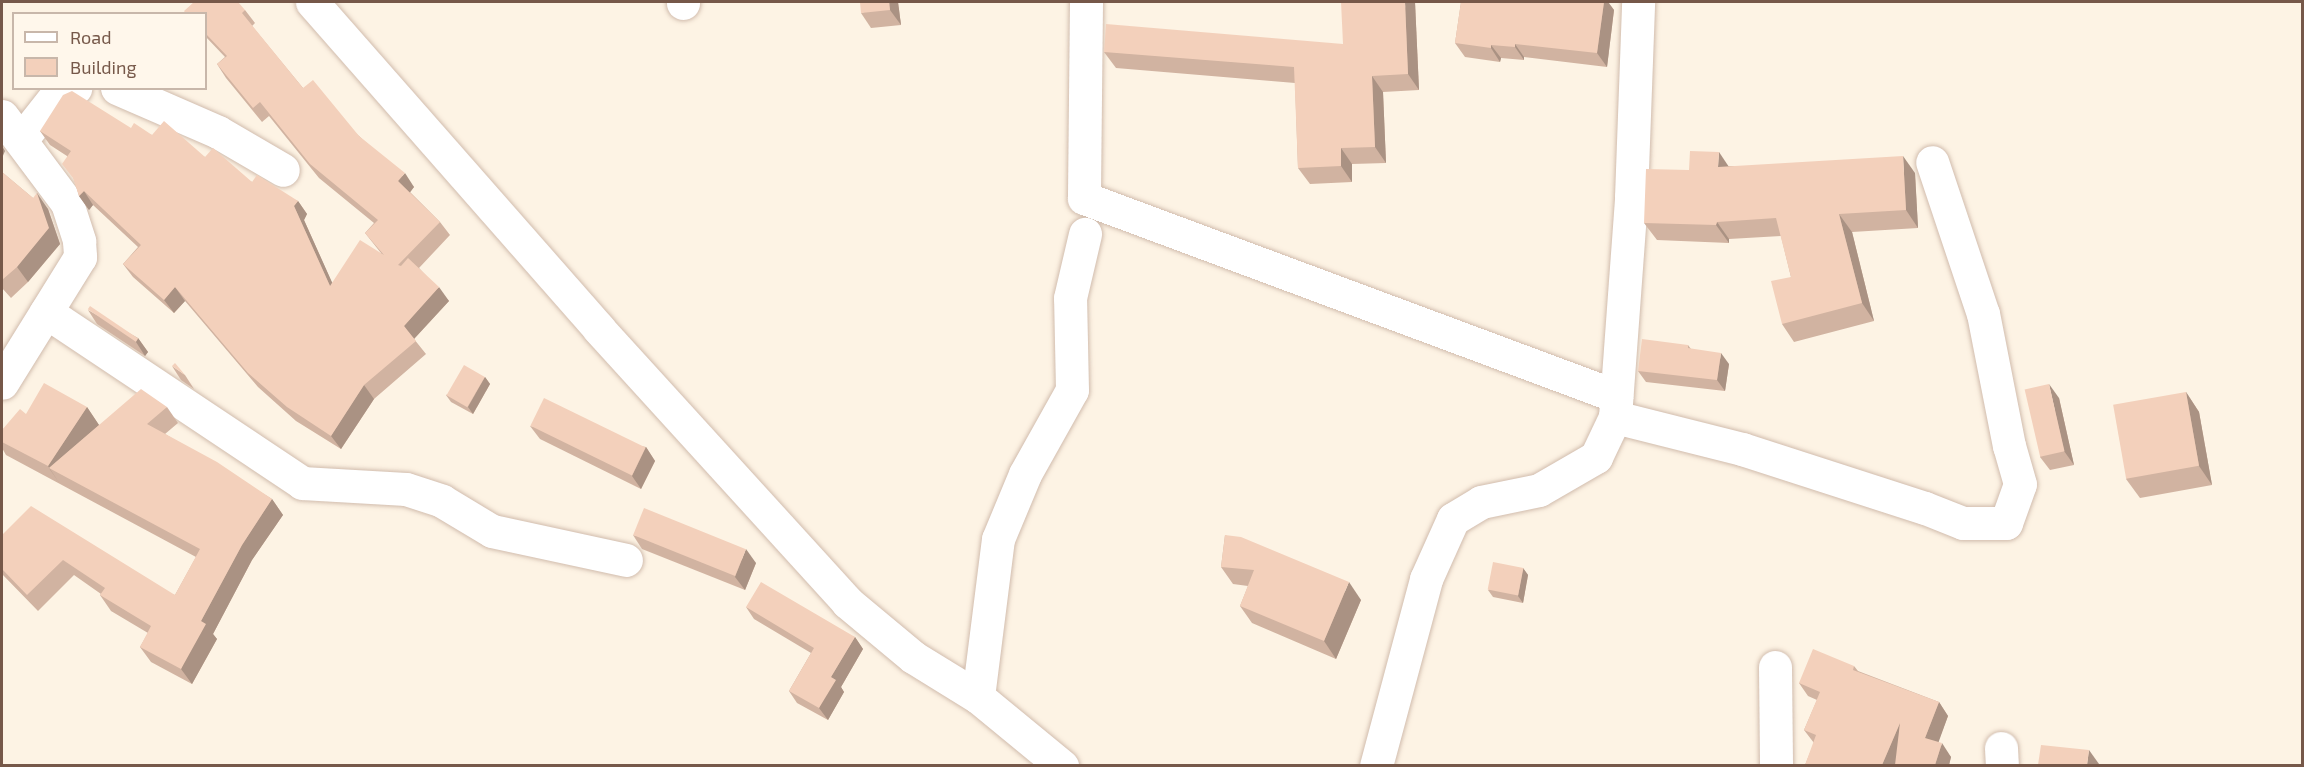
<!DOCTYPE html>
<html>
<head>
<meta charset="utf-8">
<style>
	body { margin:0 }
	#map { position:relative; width:2304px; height:767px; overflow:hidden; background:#fdf3e4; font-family:"Exo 2",sans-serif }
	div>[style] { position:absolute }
	.roads { filter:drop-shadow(0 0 2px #d1bcad) drop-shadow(0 0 2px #d1bcad) }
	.minor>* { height:33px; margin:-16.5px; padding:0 16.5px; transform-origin:16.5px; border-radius:16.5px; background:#fff }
	.wall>* { inset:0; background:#d1b3a1 }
	.shaded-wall>* { inset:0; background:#aa9283 }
	.building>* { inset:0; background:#f3d0bb; transform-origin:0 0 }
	span { translate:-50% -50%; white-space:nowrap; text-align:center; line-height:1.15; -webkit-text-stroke:4.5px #fff7eb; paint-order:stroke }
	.frame { position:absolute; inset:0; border:3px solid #765849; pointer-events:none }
	.legend { position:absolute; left:12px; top:12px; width:195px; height:78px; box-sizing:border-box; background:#fff7eb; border:2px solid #c8b7aa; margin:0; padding:8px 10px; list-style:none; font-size:18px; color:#765849 }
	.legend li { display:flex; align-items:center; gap:12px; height:30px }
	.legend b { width:30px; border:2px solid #c8b7aa }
</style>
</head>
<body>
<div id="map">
	<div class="roads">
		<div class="minor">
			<i style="left:312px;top:2px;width:435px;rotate:48.7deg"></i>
			<i style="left:599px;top:329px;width:369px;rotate:47.7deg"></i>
			<i style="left:847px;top:602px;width:86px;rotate:39.8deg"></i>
			<i style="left:913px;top:657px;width:76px;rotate:31.6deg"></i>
			<i style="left:978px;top:697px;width:109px;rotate:39.4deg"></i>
			<i style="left:683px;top:2px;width:1px;rotate:90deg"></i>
			<i style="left:1086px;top:2px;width:196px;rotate:90.6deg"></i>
			<i style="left:1084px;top:198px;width:568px;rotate:20.41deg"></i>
			<i style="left:117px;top:88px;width:110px;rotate:23.5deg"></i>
			<i style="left:218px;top:132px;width:75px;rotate:30.3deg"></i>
			<i style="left:2px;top:116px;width:109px;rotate:53.2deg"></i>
			<i style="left:67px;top:203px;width:40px;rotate:72deg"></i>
			<i style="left:79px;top:241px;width:16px;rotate:86deg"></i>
			<i style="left:80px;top:257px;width:148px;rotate:121.8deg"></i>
			<i style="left:21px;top:140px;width:60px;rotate:-51.8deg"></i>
			<i style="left:58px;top:93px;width:18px;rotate:-16deg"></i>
			<i style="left:46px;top:312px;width:308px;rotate:33.7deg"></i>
			<i style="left:302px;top:483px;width:104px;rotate:3.3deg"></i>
			<i style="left:406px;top:489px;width:38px;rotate:18deg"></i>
			<i style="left:442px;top:501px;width:58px;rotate:31deg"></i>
			<i style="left:492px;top:531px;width:137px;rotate:12.2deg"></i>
			<i style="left:1615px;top:417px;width:131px;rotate:14.1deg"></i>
			<i style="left:1742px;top:449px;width:192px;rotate:17.9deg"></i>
			<i style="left:1925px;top:508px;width:41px;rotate:21.5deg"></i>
			<i style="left:1963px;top:523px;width:43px"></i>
			<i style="left:2006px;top:523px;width:41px;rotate:-70.3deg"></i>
			<i style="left:2020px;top:484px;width:40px;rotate:-106deg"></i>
			<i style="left:2009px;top:446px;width:135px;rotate:-101.1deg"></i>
			<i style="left:1983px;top:314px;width:160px;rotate:-108.5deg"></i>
			<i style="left:1775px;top:667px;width:99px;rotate:89.4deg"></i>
			<i style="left:978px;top:697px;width:159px;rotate:-82.8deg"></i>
			<i style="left:998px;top:539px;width:70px;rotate:-67.4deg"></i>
			<i style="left:1025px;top:474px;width:96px;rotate:-60.8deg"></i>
			<i style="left:1072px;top:390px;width:92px;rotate:-91.2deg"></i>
			<i style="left:1070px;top:298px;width:66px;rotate:-76.8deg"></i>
			<i style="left:2001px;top:748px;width:18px;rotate:87deg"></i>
			<i style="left:1376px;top:766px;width:194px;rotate:-75deg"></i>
			<i style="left:1426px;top:579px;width:66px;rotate:-65.8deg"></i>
			<i style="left:1453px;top:519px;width:33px;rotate:-31deg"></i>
			<i style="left:1481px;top:502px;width:59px;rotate:-11.7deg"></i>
			<i style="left:1539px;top:490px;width:66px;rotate:-30.1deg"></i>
			<i style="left:1596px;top:457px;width:44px;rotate:-64.6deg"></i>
			<i style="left:1615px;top:417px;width:221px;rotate:-85.8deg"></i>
			<i style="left:1631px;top:197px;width:195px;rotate:-87.9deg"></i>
		</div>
	</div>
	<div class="wall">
		<i style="clip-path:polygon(898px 2px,901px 25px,871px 28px,861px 13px)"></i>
		<i style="clip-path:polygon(1415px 2px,1419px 90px,1383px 92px,1386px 163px,1352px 164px,1352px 182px,1310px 184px,1298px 168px,1295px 83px,1116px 68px,1104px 52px,1343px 44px)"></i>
		<i style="clip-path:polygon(1461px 2px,1608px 2px,1614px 10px,1607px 67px,1524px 57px,1524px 60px,1501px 58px,1500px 62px,1465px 57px,1455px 43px)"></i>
		<i style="clip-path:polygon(245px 10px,255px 23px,252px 26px,303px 88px,359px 136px,414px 187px,410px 192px,440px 222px,450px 235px,419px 268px,449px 301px,414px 339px,426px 354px,374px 399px,341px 449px,296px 421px,258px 387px,185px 301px,174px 313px,133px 277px,123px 264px,138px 247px,93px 205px,89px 210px,79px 196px,67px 156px,50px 145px,40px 131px,131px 128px,152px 135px,205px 157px,252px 182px,298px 201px,307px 214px,304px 220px,332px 283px,381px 253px,365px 233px,374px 223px,319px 178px,269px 116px,262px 122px,226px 78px,217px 64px,225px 57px,206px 37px,206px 14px)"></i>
		<i style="clip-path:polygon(1729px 166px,1915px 173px,1918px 228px,1852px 232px,1874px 321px,1794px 342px,1782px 324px,1791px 277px,1781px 236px,1729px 239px,1729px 243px,1657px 240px,1644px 223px,1689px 170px)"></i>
		<i style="clip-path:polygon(2px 172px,33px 198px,48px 209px,60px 244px,28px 282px,11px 298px,2px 288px)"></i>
		<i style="clip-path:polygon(88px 310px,138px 338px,148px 352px,145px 356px,97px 324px)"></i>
		<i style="clip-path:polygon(1688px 345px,1691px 349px,1729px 364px,1725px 391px,1646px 382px,1638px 371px)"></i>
		<i style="clip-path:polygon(172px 366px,185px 375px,194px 389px,181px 380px)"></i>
		<i style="clip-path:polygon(485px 377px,490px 384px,473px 414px,451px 402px,446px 395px)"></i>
		<i style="clip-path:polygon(2186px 392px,2199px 412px,2212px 485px,2140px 498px,2126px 479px)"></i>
		<i style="clip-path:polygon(2059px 398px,2074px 465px,2050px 470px,2040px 457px)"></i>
		<i style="clip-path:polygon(87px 407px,99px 425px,167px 407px,178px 423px,165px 434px,272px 499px,283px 515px,252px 560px,213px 634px,217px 639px,192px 684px,151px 662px,140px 647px,148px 633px,111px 611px,100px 595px,101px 594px,74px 575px,38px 611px,2px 574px,2px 535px,175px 595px,196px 557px,6px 455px,2px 448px,2px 430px,26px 414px)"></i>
		<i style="clip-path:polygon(530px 426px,646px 447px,655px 461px,641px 489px,540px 439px)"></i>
		<i style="clip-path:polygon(633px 535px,756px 563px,745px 590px,642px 549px)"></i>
		<i style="clip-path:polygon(1225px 535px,1361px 600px,1336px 659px,1252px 623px,1240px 606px,1248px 586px,1233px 584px,1221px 567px)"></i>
		<i style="clip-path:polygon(1523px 568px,1528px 575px,1523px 603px,1493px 597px,1488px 590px)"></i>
		<i style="clip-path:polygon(746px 607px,855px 637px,863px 649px,841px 687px,844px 692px,828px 720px,797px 703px,789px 691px,811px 653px,754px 619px)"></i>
		<i style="clip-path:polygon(1854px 666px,1858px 671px,1939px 702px,1948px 716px,1938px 742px,1951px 757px,1949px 765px,1805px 765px,1814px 743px,1804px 730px,1817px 700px,1808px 696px,1799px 683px)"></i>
	</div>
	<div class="shaded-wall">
		<i style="clip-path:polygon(889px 2px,898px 2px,901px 25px,890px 10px)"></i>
		<i style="clip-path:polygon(1405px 2px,1415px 2px,1419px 90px,1408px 74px)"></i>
		<i style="clip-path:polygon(1604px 2px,1608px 2px,1614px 10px,1607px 67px,1597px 53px)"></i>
		<i style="clip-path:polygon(1515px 44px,1524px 57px,1524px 60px,1515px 47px)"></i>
		<i style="clip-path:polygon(1491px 45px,1501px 58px,1500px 62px,1491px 48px)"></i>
		<i style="clip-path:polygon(1372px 76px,1383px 92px,1386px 163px,1375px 147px)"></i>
		<i style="clip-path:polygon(2px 146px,5px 151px,2px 158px)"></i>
		<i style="clip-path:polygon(1341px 148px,1352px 164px,1352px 182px,1341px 166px)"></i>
		<i style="clip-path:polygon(1719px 152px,1731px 170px,1718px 167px)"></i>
		<i style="clip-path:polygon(1903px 156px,1915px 173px,1918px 228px,1906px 210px)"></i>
		<i style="clip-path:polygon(405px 173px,414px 187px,408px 195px,398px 181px)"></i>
		<i style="clip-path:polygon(84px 191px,93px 205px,89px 210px,79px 196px)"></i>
		<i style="clip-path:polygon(37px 193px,48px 209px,60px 244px,28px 282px,17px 267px)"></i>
		<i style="clip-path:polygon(298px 201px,307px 214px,304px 220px,340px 300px,330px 286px,294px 206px)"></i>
		<i style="clip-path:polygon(1839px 214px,1852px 232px,1874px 321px,1862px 303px)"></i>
		<i style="clip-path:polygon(1717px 222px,1729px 239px,1729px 243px,1716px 225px)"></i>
		<i style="clip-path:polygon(175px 287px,185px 301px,174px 313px,164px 300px)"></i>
		<i style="clip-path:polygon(439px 287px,449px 301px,413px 340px,404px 326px)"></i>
		<i style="clip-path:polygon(138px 338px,148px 352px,145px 356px,136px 342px)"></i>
		<i style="clip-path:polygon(1721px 353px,1729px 364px,1725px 391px,1717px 380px)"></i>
		<i style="clip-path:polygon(485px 377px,490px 384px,473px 414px,468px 407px)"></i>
		<i style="clip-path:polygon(2049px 384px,2059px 398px,2074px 465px,2064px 451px)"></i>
		<i style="clip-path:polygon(364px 385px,374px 399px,341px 449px,331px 436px)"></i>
		<i style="clip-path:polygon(2186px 392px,2199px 412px,2212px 485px,2199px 466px)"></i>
		<i style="clip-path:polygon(87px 407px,99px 425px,49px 468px,60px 484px,48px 466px)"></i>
		<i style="clip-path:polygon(646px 447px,655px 461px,641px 489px,632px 476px)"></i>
		<i style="clip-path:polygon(272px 499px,283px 515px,252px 560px,213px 634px,217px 639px,192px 684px,181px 669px,201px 621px,242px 545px)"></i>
		<i style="clip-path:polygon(746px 549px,756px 563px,745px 590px,735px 577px)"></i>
		<i style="clip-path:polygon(1523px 568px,1528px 575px,1523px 603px,1518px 596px)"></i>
		<i style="clip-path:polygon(1349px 582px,1361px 600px,1336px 659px,1324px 641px)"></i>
		<i style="clip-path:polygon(855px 637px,863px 649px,841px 687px,844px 692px,828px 720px,819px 708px,831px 677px)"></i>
		<i style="clip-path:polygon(1939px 702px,1948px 716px,1935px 752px,1925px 738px)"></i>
		<i style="clip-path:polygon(1900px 723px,1897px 765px,1882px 765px)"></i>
		<i style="clip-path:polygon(1942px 743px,1951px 757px,1949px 765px,1935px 765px)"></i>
		<i style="clip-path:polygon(2089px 750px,2099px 764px,2099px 765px,2087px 765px)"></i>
	</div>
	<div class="building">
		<i style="clip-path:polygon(194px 2px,238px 2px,245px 10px,242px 13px,303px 88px,313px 80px,359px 136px,405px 173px,398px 181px,440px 222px,398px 265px,401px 266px,408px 258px,439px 287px,404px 326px,416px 341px,364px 385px,331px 436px,287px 407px,248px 373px,175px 287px,164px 300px,123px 264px,141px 245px,84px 191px,79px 196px,73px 178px,62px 164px,71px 151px,40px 131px,63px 95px,72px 91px,131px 128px,134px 123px,152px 135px,164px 121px,205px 157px,213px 148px,252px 182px,257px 175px,298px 201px,294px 206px,330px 286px,360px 240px,384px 255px,365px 233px,378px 220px,310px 164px,260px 102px,253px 108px,217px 64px,227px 56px,206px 34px,206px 14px,186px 14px,184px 11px)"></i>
		<i style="clip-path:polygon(860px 2px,889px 2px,890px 10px,861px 13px)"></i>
		<i style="clip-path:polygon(1341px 2px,1405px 2px,1408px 74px,1372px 76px,1375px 147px,1341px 148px,1341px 166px,1298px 168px,1294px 67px,1104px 52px,1106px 24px,1343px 44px)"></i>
		<i style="clip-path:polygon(1461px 2px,1604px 2px,1597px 53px,1515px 44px,1515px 47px,1491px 45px,1491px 48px,1455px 43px)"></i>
		<i style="clip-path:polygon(1690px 151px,1719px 152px,1718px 167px,1903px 156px,1906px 210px,1839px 214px,1862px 303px,1782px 324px,1771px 281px,1791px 277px,1776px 218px,1717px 222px,1716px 225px,1644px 223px,1646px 169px,1689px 170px)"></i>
		<i style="clip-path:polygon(2px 172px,33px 198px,37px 193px,49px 228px,17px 267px,2px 280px)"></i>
		<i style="left:90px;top:306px;width:58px;height:4px;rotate:34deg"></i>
		<i style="clip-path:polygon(1642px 339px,1688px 345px,1688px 348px,1721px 353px,1717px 380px,1638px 371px)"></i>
		<i style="clip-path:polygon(175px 363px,185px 375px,172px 366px)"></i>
		<i style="left:464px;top:365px;width:24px;height:35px;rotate:30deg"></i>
		<i style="clip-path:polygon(44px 383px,87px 407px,48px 466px,2px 442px,2px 430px,20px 409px,26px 414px)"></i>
		<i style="left:2049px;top:384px;width:69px;height:25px;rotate:77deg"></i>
		<i style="clip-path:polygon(141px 389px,167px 407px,147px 424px,217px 462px,272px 499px,242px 545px,201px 621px,206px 624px,181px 669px,140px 647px,151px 626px,100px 595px,105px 588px,63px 560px,27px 595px,2px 569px,2px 535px,31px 506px,175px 595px,200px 549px,49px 468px)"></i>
		<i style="left:2186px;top:392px;width:75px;height:74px;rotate:80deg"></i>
		<i style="left:544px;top:398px;width:113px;height:31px;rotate:26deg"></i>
		<i style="left:644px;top:508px;width:110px;height:29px;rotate:22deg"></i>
		<i style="clip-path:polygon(1225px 535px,1241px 537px,1349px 582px,1324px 641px,1240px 606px,1254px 570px,1221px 567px)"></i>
		<i style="left:1493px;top:562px;width:31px;height:28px;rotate:11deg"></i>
		<i style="clip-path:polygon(761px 582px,855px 637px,831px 677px,836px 680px,819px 708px,789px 691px,814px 648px,746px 607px)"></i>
		<i style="clip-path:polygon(1813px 649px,1854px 666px,1853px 670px,1939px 702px,1925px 738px,1942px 743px,1935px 765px,1895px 765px,1900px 723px,1882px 765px,1805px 765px,1816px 735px,1804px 730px,1820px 692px,1799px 683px)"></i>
		<i style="clip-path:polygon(2041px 745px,2089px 750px,2087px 765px,2038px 765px)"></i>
	</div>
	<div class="frame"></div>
	<ul class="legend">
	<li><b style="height:8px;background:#fff"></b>Road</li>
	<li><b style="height:16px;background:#f3d0bb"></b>Building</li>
	</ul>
</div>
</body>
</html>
